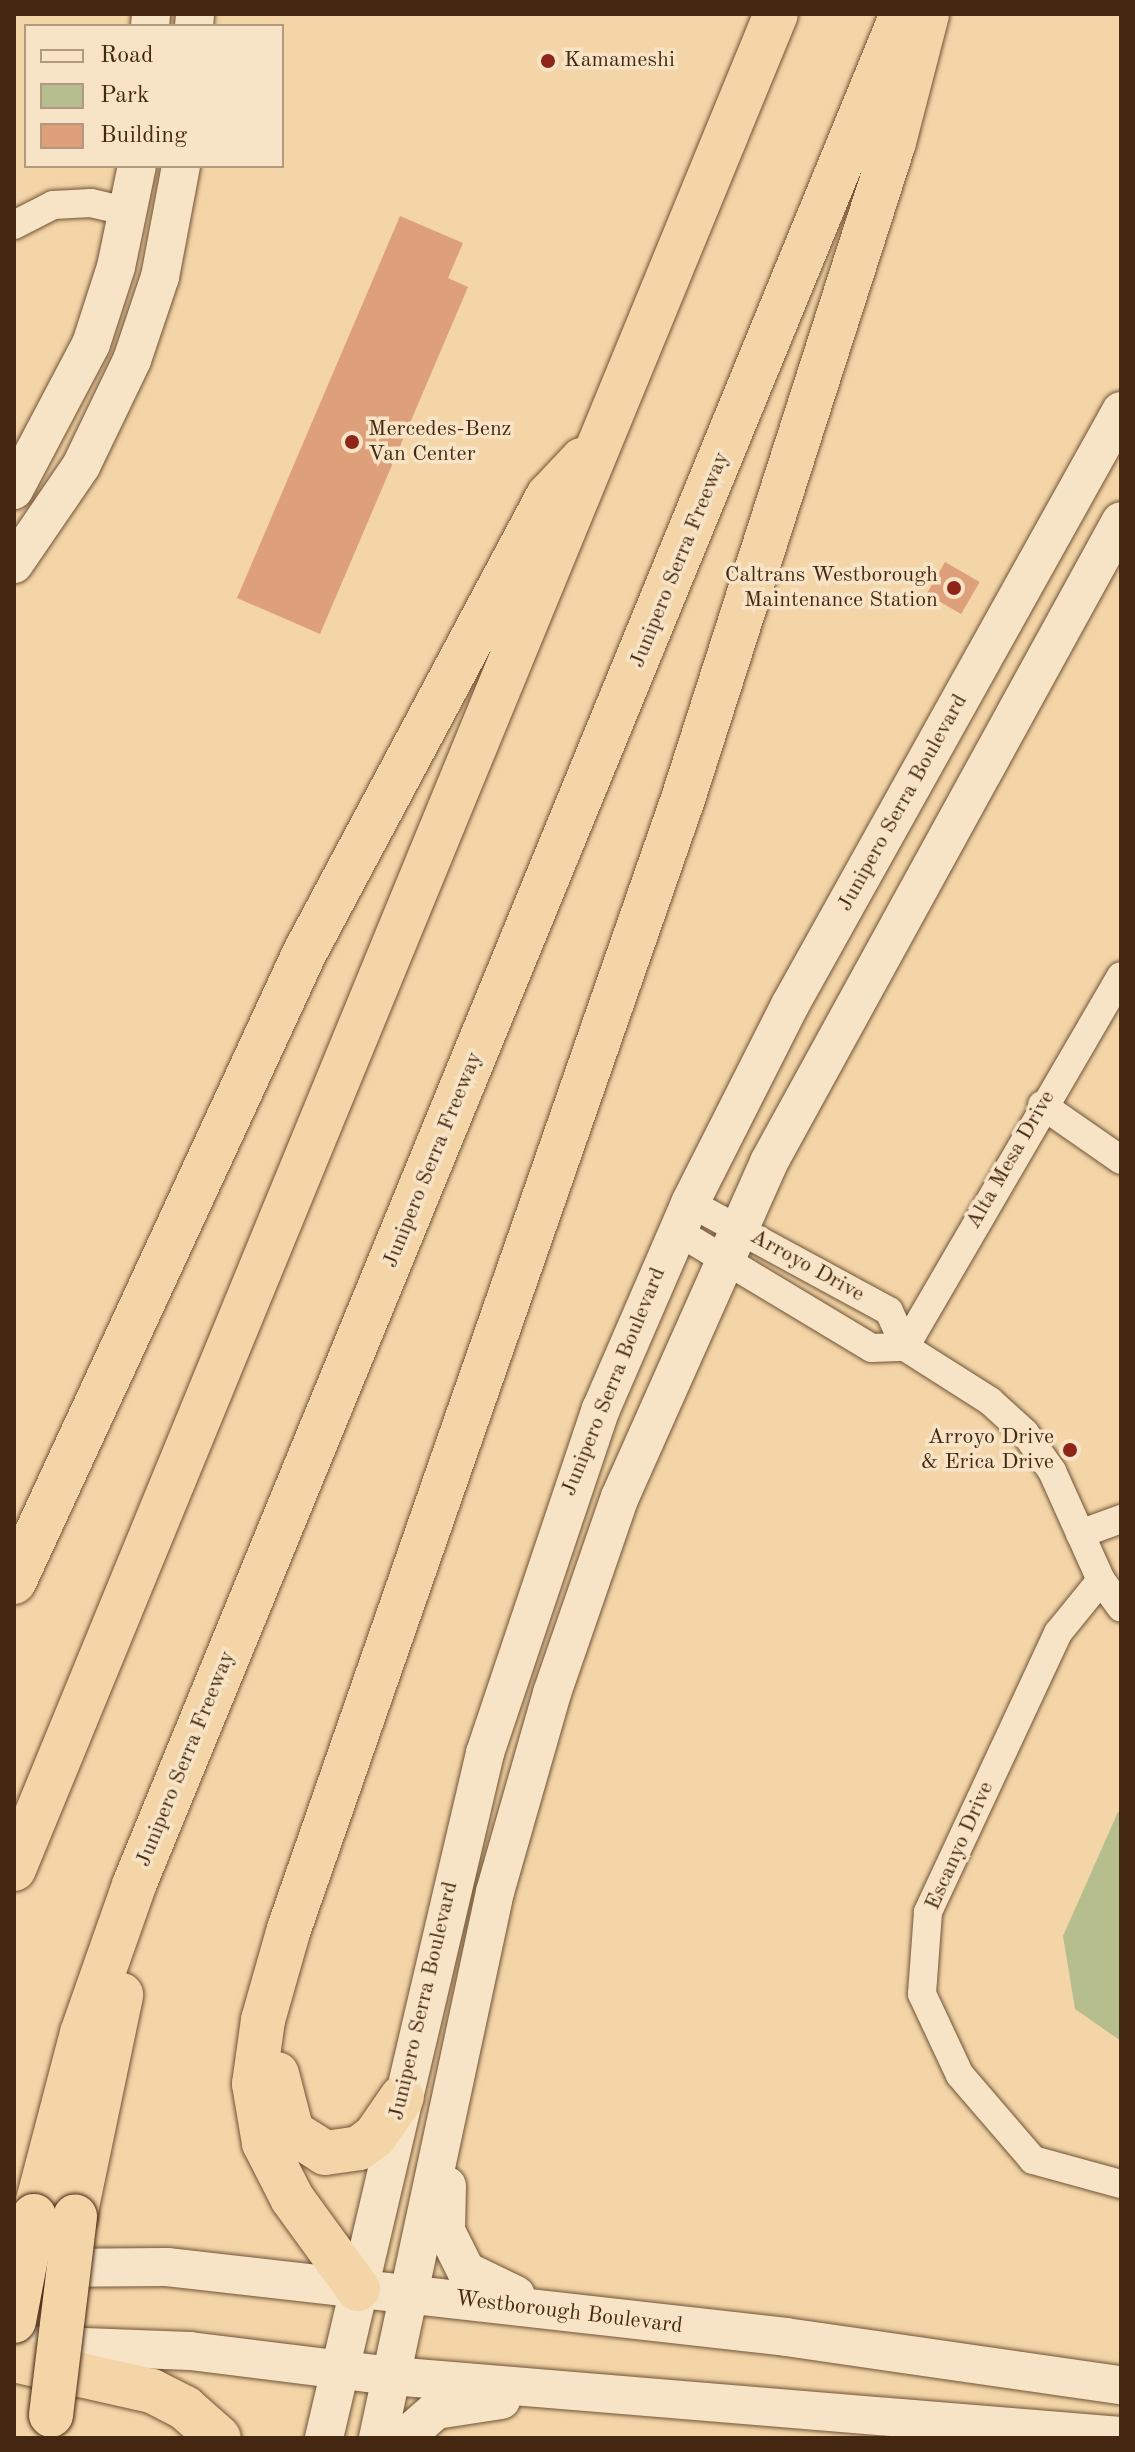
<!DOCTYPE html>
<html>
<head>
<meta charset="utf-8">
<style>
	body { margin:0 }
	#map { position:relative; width:1135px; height:2452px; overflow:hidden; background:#f3d5a7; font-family:"Old Standard TT",serif }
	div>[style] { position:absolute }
	.green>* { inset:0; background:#b5be8c }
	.building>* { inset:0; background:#dea07a; transform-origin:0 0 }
	.roads { filter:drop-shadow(0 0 2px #705336) drop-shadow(0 0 2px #705336) }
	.street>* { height:28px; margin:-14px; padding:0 14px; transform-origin:14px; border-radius:14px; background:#f7e4c6 }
	.secondary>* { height:38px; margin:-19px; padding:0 19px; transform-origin:19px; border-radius:19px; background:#f7e4c6 }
	.highway>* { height:44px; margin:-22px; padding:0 22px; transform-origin:22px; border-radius:22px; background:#f3d5a7 }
	.bridges { filter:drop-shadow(0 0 2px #452811) drop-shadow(0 0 2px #452811) }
	.highway-bridge>* { height:44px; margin:-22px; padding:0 22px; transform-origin:22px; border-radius:22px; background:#f3d5a7 }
	.dots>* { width:22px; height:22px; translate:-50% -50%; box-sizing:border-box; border:4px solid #f7e4c6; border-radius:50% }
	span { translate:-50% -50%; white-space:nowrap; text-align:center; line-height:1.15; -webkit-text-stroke:7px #f7e4c6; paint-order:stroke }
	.poi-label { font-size:22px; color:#452811 }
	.left { translate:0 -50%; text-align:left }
	.right { translate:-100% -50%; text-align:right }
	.street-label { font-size:22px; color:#452811 }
	.frame { position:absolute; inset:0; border:16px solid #452811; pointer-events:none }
	.legend { position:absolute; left:24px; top:24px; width:260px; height:144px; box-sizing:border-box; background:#f7e4c6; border:2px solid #b0997e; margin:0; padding:10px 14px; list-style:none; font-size:24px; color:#452811 }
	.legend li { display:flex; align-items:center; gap:16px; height:40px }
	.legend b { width:40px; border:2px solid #b0997e }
</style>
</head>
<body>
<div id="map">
	<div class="green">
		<i style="clip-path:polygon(1118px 1812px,1121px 1813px,1121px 2041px,1075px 2009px,1063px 1936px)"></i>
	</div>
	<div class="building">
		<i style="clip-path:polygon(400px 216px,463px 243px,448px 278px,468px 287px,320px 634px,237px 598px)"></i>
		<i style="left:945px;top:562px;width:40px;height:37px;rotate:30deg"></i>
	</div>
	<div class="roads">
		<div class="street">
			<i style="left:14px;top:225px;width:44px;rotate:-27.1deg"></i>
			<i style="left:53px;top:205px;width:38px;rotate:-3deg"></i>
			<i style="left:91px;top:203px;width:39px;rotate:13deg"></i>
			<i style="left:1042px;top:1105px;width:96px;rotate:34.8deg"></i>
			<i style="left:690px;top:1203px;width:226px;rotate:28.5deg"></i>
			<i style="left:889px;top:1311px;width:39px;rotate:66deg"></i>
			<i style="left:677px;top:1231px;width:227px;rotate:31deg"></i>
			<i style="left:872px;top:1348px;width:33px;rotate:-2deg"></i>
			<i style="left:905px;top:1347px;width:101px;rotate:32.4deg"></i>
			<i style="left:990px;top:1401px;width:47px;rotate:42.4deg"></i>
			<i style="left:1025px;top:1433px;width:47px;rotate:54.6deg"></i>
			<i style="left:1052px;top:1471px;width:120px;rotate:65.8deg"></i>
			<i style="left:1101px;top:1580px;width:34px;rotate:54deg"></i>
			<i style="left:905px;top:1347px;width:429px;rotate:-59.8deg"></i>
			<i style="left:1080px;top:1534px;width:44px;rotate:-20.1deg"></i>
			<i style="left:1101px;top:1580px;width:68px;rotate:129.1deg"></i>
			<i style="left:1058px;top:1633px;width:308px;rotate:115deg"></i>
			<i style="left:928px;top:1912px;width:82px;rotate:94.2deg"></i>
			<i style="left:922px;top:1994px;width:89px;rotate:64.9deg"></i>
			<i style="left:960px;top:2075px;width:112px;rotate:49.3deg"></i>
			<i style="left:1033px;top:2160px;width:91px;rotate:15.3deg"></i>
		</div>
		<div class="secondary">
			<i style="left:150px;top:26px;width:12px;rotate:-85deg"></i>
			<i style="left:194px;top:26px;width:12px;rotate:-85deg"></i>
			<i style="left:14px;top:490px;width:165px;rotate:-62.2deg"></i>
			<i style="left:91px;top:344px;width:81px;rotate:-72deg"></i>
			<i style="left:116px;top:267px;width:103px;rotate:-78.3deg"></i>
			<i style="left:14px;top:564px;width:119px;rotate:-55.6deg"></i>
			<i style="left:81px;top:466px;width:118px;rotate:-64.3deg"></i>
			<i style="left:132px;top:360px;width:88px;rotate:-71.4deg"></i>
			<i style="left:160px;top:277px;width:113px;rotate:-79.3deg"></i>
			<i style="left:447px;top:2186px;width:45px;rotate:91.3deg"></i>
			<i style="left:446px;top:2231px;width:45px;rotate:63.4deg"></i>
			<i style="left:466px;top:2271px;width:55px;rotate:25.6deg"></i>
			<i style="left:39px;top:2268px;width:128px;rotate:-0.4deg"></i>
			<i style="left:167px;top:2267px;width:623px;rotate:6.45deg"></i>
			<i style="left:786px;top:2337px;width:338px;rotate:8.2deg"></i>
			<i style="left:32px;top:2345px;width:158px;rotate:2.2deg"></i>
			<i style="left:190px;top:2351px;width:204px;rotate:7.1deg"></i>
			<i style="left:392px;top:2376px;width:731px;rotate:4.71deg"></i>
			<i style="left:324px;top:2438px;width:704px;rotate:-76.77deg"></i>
			<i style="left:485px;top:1753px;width:363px;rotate:-71.4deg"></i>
			<i style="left:601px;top:1409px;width:224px;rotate:-66.6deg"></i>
			<i style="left:690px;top:1203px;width:222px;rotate:-63.2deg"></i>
			<i style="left:790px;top:1005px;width:680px;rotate:-60.87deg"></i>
			<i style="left:378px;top:2438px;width:558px;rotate:-77.91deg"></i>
			<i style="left:495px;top:1892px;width:207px;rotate:-74deg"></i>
			<i style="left:552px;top:1693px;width:207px;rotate:-70.9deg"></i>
			<i style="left:620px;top:1497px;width:367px;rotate:-66deg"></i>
			<i style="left:769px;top:1162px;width:731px;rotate:-61.23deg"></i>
			<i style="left:404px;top:2438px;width:43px;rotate:-41.2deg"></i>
			<i style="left:436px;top:2410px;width:66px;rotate:-8.7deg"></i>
		</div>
		<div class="highway">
			<i style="left:14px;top:1582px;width:694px;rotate:-65.21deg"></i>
			<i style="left:305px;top:952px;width:517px;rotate:-61.95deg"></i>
			<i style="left:548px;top:496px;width:50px;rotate:-46.6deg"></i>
			<i style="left:14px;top:1869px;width:2005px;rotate:-67.67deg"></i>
			<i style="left:277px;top:2074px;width:60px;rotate:75.5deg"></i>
			<i style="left:292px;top:2132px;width:39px;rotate:32deg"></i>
			<i style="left:325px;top:2153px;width:34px;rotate:-8deg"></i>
			<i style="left:359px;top:2148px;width:20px;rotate:-37deg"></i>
			<i style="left:375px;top:2136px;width:47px;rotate:-55.3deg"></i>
			<i style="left:34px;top:2216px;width:189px;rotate:-75.3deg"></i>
			<i style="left:82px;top:2033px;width:157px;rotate:-70.6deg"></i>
			<i style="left:134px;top:1885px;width:2022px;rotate:-67.68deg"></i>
			<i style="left:75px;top:2216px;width:226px;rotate:-78.2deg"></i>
			<i style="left:358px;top:2289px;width:112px;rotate:-126deg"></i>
			<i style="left:292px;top:2198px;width:62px;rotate:-117deg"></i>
			<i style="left:264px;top:2143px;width:60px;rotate:-99.6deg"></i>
			<i style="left:254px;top:2084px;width:65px;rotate:-82deg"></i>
			<i style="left:263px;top:2020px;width:95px;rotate:-74.1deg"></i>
			<i style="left:289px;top:1929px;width:1194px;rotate:-70.78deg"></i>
			<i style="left:682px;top:802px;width:693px;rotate:-72.19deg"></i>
			<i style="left:894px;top:142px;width:132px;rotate:-75.5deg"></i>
			<i style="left:14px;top:2360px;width:141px;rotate:12.7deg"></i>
			<i style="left:152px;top:2391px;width:37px;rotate:27deg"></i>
			<i style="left:185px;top:2408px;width:45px;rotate:41.4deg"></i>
		</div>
	</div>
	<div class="bridges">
		<div class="highway-bridge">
			<i style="left:14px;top:2321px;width:107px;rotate:-79.2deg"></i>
			<i style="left:51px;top:2415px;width:200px;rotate:-83.1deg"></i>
		</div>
	</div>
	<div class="dots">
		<i style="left:548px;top:61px;background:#8f2418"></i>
		<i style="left:352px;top:442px;background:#8f2418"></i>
		<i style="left:954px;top:588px;background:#8f2418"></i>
		<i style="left:1070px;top:1450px;background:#8f2418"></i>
	</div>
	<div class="poi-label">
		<span class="left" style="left:564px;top:61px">Kamameshi</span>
		<span class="left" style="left:368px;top:442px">Mercedes-Benz<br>Van Center</span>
		<span class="right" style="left:938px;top:588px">Caltrans Westborough<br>Maintenance Station</span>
		<span class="right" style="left:1054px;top:1450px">Arroyo Drive<br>&amp; Erica Drive</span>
	</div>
	<div class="street-label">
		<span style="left:680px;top:560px;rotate:-68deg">Junipero Serra Freeway</span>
		<span style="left:903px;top:803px;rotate:-61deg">Junipero Serra Boulevard</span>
		<span style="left:433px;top:1160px;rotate:-68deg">Junipero Serra Freeway</span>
		<span style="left:1011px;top:1160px;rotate:-60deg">Alta Mesa Drive</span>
		<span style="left:807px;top:1266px;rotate:29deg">Arroyo Drive</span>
		<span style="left:614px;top:1382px;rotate:-68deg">Junipero Serra Boulevard</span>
		<span style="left:186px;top:1759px;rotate:-68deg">Junipero Serra Freeway</span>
		<span style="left:960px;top:1846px;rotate:-66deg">Escanyo Drive</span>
		<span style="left:424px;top:2001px;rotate:-77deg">Junipero Serra Boulevard</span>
		<span style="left:569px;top:2313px;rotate:7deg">Westborough Boulevard</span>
	</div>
	<div class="frame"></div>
	<ul class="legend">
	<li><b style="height:10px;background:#f7e4c6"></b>Road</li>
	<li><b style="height:22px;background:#b5be8c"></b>Park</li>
	<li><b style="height:22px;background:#dea07a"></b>Building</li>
	</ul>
</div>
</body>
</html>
